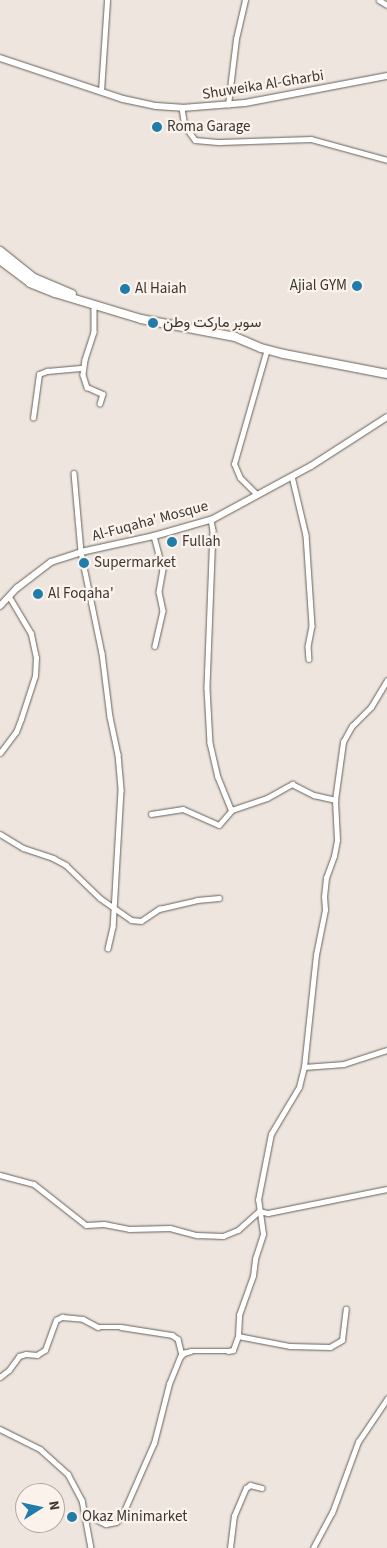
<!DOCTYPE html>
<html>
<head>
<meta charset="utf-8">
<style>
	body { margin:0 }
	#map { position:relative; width:387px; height:1548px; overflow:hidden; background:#eee6de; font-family:"Source Sans 3",Vazirmatn,sans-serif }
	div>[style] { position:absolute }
	.roads { filter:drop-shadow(0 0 1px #676059) drop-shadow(0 0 1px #676059) }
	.street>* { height:4.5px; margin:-2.25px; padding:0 2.25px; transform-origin:2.25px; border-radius:2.25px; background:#fff }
	.secondary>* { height:6px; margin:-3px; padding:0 3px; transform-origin:3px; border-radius:3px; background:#fff }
	.primary>* { height:8px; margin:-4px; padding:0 4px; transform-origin:4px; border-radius:4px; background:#fff }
	.dots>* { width:14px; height:14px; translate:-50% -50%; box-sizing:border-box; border:2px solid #fbf3eb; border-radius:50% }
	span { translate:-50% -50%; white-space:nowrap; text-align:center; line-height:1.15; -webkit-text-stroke:4.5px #fbf3eb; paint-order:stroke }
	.street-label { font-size:15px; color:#3a3633 }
	.poi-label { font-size:15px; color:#3a3633 }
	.left { translate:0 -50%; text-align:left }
	.right { translate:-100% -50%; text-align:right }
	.north { position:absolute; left:15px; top:1483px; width:50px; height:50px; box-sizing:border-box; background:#fbf3eb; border:1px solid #aea7a1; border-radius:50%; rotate:80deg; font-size:14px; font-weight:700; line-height:20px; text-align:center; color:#3a3633 }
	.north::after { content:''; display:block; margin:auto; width:18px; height:22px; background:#207ca9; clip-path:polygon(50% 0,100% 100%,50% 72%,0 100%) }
</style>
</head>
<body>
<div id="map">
	<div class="roads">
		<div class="street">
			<i style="left:379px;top:0;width:9px;rotate:32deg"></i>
			<i style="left:101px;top:91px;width:91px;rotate:-86.2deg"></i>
			<i style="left:228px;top:105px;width:66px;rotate:-83.1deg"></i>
			<i style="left:236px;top:39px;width:40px;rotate:-77deg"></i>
			<i style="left:182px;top:108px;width:18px;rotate:81deg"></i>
			<i style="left:185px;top:126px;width:17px;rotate:54deg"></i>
			<i style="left:195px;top:140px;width:25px;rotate:5deg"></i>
			<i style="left:220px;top:142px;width:91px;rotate:-1.9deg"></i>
			<i style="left:311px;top:139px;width:79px;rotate:15.4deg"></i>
			<i style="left:94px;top:304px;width:28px;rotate:90deg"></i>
			<i style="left:94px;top:332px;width:29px;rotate:108deg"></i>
			<i style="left:85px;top:360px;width:15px;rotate:98deg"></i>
			<i style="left:83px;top:375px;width:13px;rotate:72deg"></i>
			<i style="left:87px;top:387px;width:17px;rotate:24deg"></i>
			<i style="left:103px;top:394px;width:10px;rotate:107deg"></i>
			<i style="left:33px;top:418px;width:44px;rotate:-82.2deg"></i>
			<i style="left:39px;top:374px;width:9px;rotate:-21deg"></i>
			<i style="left:47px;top:371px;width:36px;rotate:-5deg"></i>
			<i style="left:74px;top:473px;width:79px;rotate:84.9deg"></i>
			<i style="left:81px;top:552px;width:103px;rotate:78.3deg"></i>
			<i style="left:102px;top:653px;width:64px;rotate:82.9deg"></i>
			<i style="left:110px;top:717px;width:38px;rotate:78deg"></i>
			<i style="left:118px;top:754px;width:36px;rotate:85deg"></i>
			<i style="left:121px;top:790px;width:137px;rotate:93.3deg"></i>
			<i style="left:113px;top:927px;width:22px;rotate:103deg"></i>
			<i style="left:292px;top:476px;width:61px;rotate:76.7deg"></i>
			<i style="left:306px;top:535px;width:91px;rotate:86.2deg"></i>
			<i style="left:312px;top:626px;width:20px;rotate:101deg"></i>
			<i style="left:308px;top:646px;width:13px;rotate:86deg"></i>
			<i style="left:257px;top:495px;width:24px;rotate:-135deg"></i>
			<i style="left:240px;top:478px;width:15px;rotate:-113deg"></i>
			<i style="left:234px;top:464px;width:120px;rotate:-74deg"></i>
			<i style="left:211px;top:520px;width:10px;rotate:79deg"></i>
			<i style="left:213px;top:530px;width:158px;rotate:92.2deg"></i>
			<i style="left:207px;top:688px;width:55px;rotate:86.9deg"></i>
			<i style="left:210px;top:743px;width:35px;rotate:77deg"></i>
			<i style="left:218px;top:777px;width:35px;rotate:68deg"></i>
			<i style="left:154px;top:536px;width:34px;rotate:75deg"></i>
			<i style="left:163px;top:569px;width:23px;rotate:100deg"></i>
			<i style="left:159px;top:592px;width:19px;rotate:78deg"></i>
			<i style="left:163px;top:611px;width:36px;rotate:103deg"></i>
			<i style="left:0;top:753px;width:26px;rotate:-53deg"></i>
			<i style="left:16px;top:732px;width:14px;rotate:-69deg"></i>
			<i style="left:21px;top:719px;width:45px;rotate:-72deg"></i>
			<i style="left:35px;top:676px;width:18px;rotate:-87deg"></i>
			<i style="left:36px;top:658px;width:25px;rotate:-102deg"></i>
			<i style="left:31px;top:634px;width:43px;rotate:-120.7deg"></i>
			<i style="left:151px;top:814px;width:32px;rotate:-9deg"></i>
			<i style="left:183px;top:809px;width:39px;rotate:24deg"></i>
			<i style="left:219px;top:825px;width:20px;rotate:-49deg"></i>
			<i style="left:232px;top:810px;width:37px;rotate:-19deg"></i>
			<i style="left:267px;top:798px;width:29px;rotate:-29deg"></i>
			<i style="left:292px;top:784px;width:25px;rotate:27deg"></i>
			<i style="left:314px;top:795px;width:22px;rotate:13deg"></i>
			<i style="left:0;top:834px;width:27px;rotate:31deg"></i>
			<i style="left:23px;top:848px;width:32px;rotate:18deg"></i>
			<i style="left:53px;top:858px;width:15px;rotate:28deg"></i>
			<i style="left:66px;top:865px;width:47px;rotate:44.1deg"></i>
			<i style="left:100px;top:898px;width:38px;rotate:35deg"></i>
			<i style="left:131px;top:920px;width:10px;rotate:6deg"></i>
			<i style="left:141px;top:921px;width:22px;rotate:-34deg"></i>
			<i style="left:159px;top:909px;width:39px;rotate:-13deg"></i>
			<i style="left:197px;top:900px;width:22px;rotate:-5deg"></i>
			<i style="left:304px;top:1067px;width:40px;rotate:-4.3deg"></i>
			<i style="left:344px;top:1064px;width:45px;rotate:-18deg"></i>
			<i style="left:0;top:1175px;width:35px;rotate:15deg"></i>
			<i style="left:34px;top:1184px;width:66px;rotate:38.3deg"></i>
			<i style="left:86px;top:1225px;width:18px;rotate:-3deg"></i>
			<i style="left:104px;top:1224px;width:25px;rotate:11deg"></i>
			<i style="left:129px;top:1229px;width:41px;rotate:-1.4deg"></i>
			<i style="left:170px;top:1228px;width:28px;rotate:15deg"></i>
			<i style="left:197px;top:1235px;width:26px;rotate:2deg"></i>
			<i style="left:223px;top:1236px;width:16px;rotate:-22deg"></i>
			<i style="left:238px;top:1230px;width:28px;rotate:-42deg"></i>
			<i style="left:259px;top:1211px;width:9px;rotate:13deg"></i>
			<i style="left:268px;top:1213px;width:121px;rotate:-11.4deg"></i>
			<i style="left:238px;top:1336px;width:53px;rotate:10.9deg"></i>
			<i style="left:290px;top:1346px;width:40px;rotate:1.4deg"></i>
			<i style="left:330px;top:1347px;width:14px;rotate:-30deg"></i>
			<i style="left:342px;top:1340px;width:31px;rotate:-83deg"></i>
			<i style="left:0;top:1377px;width:11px;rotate:-38deg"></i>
			<i style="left:9px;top:1370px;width:17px;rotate:-54deg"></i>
			<i style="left:19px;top:1356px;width:7px;rotate:-16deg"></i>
			<i style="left:26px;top:1354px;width:11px;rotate:5deg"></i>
			<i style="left:37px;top:1355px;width:9px;rotate:-32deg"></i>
			<i style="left:45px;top:1350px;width:32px;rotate:-70deg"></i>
			<i style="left:56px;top:1320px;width:7px;rotate:-27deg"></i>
			<i style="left:62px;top:1317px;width:21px;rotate:5deg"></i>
			<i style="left:83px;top:1319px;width:17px;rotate:28deg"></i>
			<i style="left:98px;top:1327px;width:23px"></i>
			<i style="left:121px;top:1327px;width:52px;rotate:8.9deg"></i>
			<i style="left:172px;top:1335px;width:7px;rotate:34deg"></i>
			<i style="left:178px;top:1339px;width:16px;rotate:76deg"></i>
			<i style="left:0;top:1429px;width:45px;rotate:26.6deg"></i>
			<i style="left:40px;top:1449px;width:38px;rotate:42deg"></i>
			<i style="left:68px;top:1474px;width:30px;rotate:62deg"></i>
			<i style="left:82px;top:1500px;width:49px;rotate:79.4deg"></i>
			<i style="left:86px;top:1514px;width:22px;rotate:27deg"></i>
			<i style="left:106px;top:1524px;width:10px;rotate:-11deg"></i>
			<i style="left:116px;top:1522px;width:6px;rotate:-39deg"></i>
			<i style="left:121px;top:1518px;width:82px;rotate:-66.3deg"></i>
			<i style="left:154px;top:1443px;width:61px;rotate:-75.7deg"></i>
			<i style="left:169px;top:1384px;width:29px;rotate:-68deg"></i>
			<i style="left:180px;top:1357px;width:6px;rotate:-45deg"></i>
			<i style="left:184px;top:1353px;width:7px;rotate:-16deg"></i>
			<i style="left:191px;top:1351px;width:37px"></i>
			<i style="left:228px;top:1351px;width:5px;rotate:-11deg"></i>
			<i style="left:233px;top:1350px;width:15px;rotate:-70deg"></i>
			<i style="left:238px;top:1336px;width:21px;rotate:-87deg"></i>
			<i style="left:239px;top:1315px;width:41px;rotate:-70.3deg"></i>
			<i style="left:253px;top:1276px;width:17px;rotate:-83deg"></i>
			<i style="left:255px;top:1259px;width:26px;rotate:-72deg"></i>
			<i style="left:263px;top:1234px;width:34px;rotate:-98deg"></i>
			<i style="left:258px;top:1200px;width:67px;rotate:-78.9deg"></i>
			<i style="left:271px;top:1134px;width:55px;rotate:-59.2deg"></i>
			<i style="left:299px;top:1087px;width:21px;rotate:-76deg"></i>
			<i style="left:304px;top:1067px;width:113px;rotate:-83.9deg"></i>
			<i style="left:316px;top:955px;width:46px;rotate:-78.7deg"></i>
			<i style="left:325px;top:910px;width:13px;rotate:-94deg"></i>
			<i style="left:324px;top:897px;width:19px;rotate:-84deg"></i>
			<i style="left:326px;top:878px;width:23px;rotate:-70deg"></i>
			<i style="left:334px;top:856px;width:16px;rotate:-79deg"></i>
			<i style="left:337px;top:840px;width:40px;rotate:-92.9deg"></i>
			<i style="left:335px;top:800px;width:59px;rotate:-82.1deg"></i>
			<i style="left:343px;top:742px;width:18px;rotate:-61deg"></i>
			<i style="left:352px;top:726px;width:27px;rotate:-45deg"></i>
			<i style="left:371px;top:707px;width:31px;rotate:-59deg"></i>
			<i style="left:230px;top:1548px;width:32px;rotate:-83deg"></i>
			<i style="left:234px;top:1516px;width:30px;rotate:-67deg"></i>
			<i style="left:246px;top:1488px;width:5px;rotate:-37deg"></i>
			<i style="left:250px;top:1485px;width:12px;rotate:14deg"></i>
			<i style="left:313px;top:1548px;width:40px;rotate:-62deg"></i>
			<i style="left:332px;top:1513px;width:76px;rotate:-69.9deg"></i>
			<i style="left:358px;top:1442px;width:52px;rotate:-56deg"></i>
		</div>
		<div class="secondary">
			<i style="left:0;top:58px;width:130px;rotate:18.4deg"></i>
			<i style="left:123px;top:99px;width:34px;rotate:12deg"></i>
			<i style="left:156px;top:106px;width:26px;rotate:4deg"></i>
			<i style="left:182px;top:108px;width:63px;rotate:-4.5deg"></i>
			<i style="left:245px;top:103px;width:145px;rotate:-10.8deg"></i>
			<i style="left:0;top:606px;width:25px;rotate:-47deg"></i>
			<i style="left:17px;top:588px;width:43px;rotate:-37.4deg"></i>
			<i style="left:51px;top:562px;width:32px;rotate:-18deg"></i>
			<i style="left:81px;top:552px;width:75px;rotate:-12.4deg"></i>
			<i style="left:154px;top:536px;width:61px;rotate:-16.1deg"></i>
			<i style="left:213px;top:519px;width:111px;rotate:-28.4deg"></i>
			<i style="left:311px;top:466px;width:90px;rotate:-32.8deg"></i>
		</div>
		<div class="primary">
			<i style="left:0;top:251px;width:43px;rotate:38.5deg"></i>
			<i style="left:34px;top:278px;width:41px;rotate:22.8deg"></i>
			<i style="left:0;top:260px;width:38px;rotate:37deg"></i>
			<i style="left:30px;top:283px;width:27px;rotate:22deg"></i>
			<i style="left:55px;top:293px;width:90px;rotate:16.8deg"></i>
			<i style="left:141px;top:319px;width:96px;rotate:10.8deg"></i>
			<i style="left:235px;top:337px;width:28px;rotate:23deg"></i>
			<i style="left:261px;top:348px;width:24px;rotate:15deg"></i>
			<i style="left:284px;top:354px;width:105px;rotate:11deg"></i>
		</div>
	</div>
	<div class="dots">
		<i style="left:157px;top:127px;background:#207ca9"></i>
		<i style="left:357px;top:286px;background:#207ca9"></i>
		<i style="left:125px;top:289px;background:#207ca9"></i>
		<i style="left:153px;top:323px;background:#207ca9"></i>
		<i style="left:172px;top:542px;background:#207ca9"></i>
		<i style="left:84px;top:563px;background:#207ca9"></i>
		<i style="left:38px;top:594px;background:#207ca9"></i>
		<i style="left:72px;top:1517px;background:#207ca9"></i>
	</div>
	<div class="street-label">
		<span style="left:263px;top:85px;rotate:-9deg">Shuweika Al-Gharbi</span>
		<span style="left:150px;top:521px;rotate:-15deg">Al-Fuqaha' Mosque</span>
	</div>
	<div class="poi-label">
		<span class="left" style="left:167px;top:127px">Roma Garage</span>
		<span class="right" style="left:347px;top:286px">Ajial GYM</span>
		<span class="left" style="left:135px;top:289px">Al Haiah</span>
		<span class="left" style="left:163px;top:323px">سوبر ماركت وطن</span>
		<span class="left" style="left:182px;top:542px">Fullah</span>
		<span class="left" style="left:94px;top:563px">Supermarket</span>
		<span class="left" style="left:48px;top:594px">Al Foqaha'</span>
		<span class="left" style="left:82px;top:1517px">Okaz Minimarket</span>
	</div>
	<div class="north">N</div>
</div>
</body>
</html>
